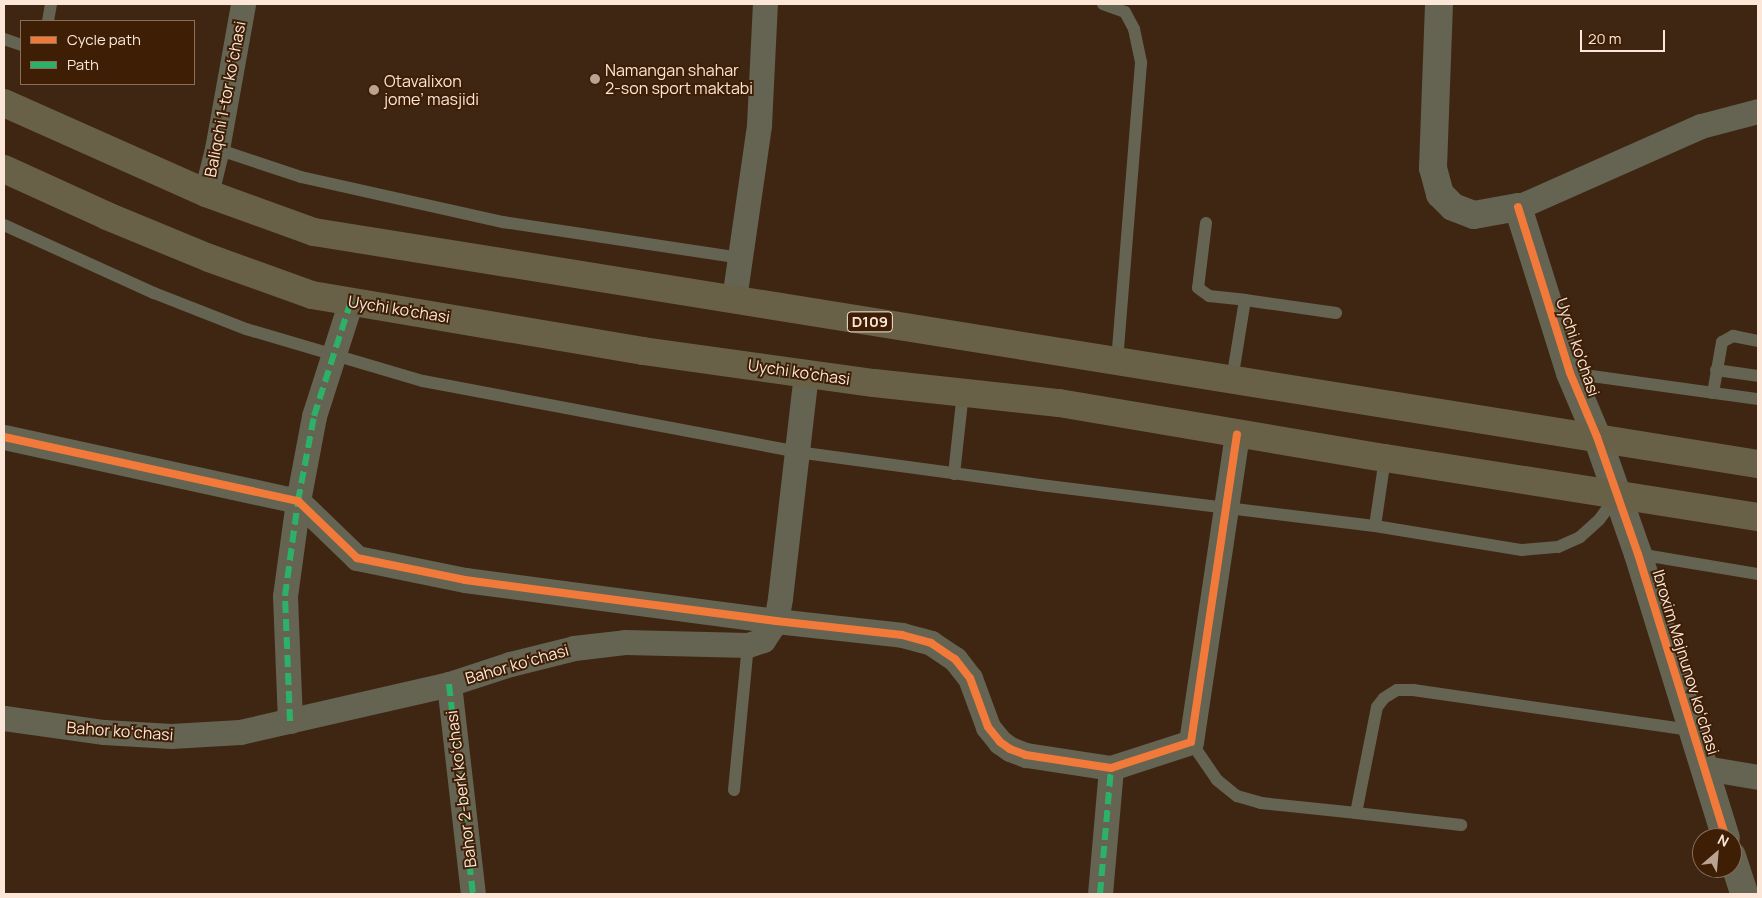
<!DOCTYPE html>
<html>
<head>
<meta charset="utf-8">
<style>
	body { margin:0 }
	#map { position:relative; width:1762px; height:898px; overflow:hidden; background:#3e2612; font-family:Manrope,sans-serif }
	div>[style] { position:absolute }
	.service>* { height:12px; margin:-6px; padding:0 6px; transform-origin:6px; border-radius:6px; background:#656351 }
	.minor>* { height:25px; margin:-12.5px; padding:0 12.5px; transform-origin:12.5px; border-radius:12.5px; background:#656351 }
	.tertiary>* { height:28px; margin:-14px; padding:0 14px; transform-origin:14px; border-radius:14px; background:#656351 }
	.primary>* { height:28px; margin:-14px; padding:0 14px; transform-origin:14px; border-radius:14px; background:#686148 }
	.quiet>* { height:6px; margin-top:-3px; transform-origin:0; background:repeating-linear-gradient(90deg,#2db169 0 12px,transparent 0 18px) }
	.cycleway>* { height:8px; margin:-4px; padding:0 4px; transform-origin:4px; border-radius:4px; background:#f17a3a }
	.dots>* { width:14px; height:14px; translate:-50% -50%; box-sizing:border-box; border:2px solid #3e1f06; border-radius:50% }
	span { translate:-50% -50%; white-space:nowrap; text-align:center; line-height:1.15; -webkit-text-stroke:4px #3e1f06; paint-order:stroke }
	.shield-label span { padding:1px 4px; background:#3e1f06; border:1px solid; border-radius:4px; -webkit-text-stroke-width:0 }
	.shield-label { font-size:15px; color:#fce6d8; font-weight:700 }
	.poi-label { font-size:16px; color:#fce6d8 }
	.left { translate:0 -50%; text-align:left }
	.street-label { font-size:16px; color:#fce6d8 }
	.frame { position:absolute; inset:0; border:5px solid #fce6d8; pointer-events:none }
	.legend { position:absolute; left:20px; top:20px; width:175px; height:65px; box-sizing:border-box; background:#3e1f06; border:1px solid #8a6f5a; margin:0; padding:6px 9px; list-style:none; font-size:15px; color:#fce6d8 }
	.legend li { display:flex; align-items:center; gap:10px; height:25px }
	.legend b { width:25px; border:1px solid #8a6f5a }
	.north { position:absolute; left:1692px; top:828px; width:50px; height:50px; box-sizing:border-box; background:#3e1f06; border:1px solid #8a6f5a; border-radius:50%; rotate:27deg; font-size:14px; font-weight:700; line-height:20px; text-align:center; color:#fce6d8 }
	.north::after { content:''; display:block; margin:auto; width:18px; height:22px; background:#baa393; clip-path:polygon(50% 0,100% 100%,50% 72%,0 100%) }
	.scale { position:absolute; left:1580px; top:30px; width:85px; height:22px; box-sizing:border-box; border:2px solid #fce6d8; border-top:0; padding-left:6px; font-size:15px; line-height:18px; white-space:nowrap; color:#fce6d8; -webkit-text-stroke:4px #3e1f06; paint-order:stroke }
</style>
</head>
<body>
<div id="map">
	<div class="service">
		<i style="left:1103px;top:4px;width:23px;rotate:20deg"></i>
		<i style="left:1125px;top:12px;width:19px;rotate:62deg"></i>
		<i style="left:1134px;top:29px;width:35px;rotate:78deg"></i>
		<i style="left:1141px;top:63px;width:300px;rotate:94.6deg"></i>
		<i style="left:48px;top:21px;width:17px;rotate:-80deg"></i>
		<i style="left:4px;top:39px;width:18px;rotate:19deg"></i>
		<i style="left:217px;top:149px;width:89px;rotate:18.4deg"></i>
		<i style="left:301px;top:177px;width:207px;rotate:12.6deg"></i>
		<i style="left:503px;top:222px;width:240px;rotate:8.6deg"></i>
		<i style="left:1206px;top:223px;width:65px;rotate:97deg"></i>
		<i style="left:1198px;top:288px;width:14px;rotate:36deg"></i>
		<i style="left:1209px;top:296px;width:36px;rotate:6deg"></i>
		<i style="left:4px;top:225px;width:165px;rotate:24.4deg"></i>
		<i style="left:154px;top:293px;width:99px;rotate:21.4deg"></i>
		<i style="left:246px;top:329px;width:184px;rotate:16.4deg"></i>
		<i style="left:423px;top:381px;width:381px;rotate:10.7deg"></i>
		<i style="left:797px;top:452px;width:245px;rotate:7.7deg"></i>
		<i style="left:1040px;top:485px;width:337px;rotate:7deg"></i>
		<i style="left:1375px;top:526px;width:149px;rotate:9.3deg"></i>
		<i style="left:1522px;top:550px;width:36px;rotate:-5deg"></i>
		<i style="left:1558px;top:547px;width:24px;rotate:-24deg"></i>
		<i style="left:1580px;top:537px;width:25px;rotate:-42deg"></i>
		<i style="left:1599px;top:520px;width:31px;rotate:-54deg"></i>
		<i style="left:1716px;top:370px;width:42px;rotate:8.1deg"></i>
		<i style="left:1570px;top:373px;width:190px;rotate:7.9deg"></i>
		<i style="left:1232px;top:380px;width:81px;rotate:-80.8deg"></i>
		<i style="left:1245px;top:300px;width:92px;rotate:8.1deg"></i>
		<i style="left:1713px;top:393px;width:52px;rotate:-80deg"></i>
		<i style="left:1722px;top:342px;width:13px;rotate:-29deg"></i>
		<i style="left:1733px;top:336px;width:25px;rotate:11deg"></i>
		<i style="left:954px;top:474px;width:81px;rotate:-83.7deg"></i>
		<i style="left:1375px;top:526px;width:69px;rotate:-81.6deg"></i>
		<i style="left:1638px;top:554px;width:122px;rotate:9.5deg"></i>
		<i style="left:1191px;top:742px;width:46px;rotate:55.6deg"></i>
		<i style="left:1217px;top:780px;width:26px;rotate:39deg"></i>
		<i style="left:1237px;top:796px;width:25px;rotate:16deg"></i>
		<i style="left:1261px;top:803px;width:96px;rotate:6deg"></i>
		<i style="left:1356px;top:813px;width:108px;rotate:-78.8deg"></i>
		<i style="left:1377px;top:707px;width:11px;rotate:-52deg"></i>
		<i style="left:1384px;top:698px;width:15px;rotate:-32deg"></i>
		<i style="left:1397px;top:690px;width:16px"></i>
		<i style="left:1413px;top:690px;width:282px;rotate:8.2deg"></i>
		<i style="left:734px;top:790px;width:146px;rotate:-84.5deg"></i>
		<i style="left:1356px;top:813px;width:106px;rotate:6.5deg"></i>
	</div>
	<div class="minor">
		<i style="left:206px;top:193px;width:45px;rotate:-76deg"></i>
		<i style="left:217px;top:149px;width:147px;rotate:-79.8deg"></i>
		<i style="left:1518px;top:207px;width:200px;rotate:-23.9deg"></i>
		<i style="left:1701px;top:126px;width:59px;rotate:-14.7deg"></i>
		<i style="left:734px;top:299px;width:176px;rotate:-81.8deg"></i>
		<i style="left:759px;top:125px;width:121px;rotate:-87.2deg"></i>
		<i style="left:4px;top:437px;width:301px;rotate:12.3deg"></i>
		<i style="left:298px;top:501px;width:82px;rotate:44deg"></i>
		<i style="left:357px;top:558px;width:110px;rotate:11.5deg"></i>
		<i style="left:465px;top:580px;width:314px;rotate:7.5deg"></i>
		<i style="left:776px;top:621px;width:127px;rotate:6.3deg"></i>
		<i style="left:902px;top:635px;width:30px;rotate:15deg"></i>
		<i style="left:931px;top:643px;width:29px;rotate:34deg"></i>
		<i style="left:955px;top:659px;width:24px;rotate:52deg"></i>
		<i style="left:970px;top:678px;width:52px;rotate:69.8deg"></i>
		<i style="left:988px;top:727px;width:19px;rotate:51deg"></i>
		<i style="left:1000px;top:742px;width:12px;rotate:35deg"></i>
		<i style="left:1010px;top:749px;width:17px;rotate:21deg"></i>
		<i style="left:1026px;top:755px;width:86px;rotate:8.7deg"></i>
		<i style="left:1111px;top:768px;width:84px;rotate:-18deg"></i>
		<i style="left:1191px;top:742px;width:311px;rotate:-81.5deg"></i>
		<i style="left:449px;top:684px;width:211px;rotate:83.5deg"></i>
		<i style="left:4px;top:718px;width:101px;rotate:8deg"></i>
		<i style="left:104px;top:732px;width:67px;rotate:3.4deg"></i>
		<i style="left:171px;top:736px;width:69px;rotate:-3.3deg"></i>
		<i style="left:240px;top:732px;width:214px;rotate:-12.9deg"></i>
		<i style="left:449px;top:684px;width:64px;rotate:-18.2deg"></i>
		<i style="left:510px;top:664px;width:66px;rotate:-14deg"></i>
		<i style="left:574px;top:648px;width:51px;rotate:-6.7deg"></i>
		<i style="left:625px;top:642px;width:123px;rotate:1.4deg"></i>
		<i style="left:748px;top:645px;width:16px;rotate:-18deg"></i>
		<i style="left:763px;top:640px;width:23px;rotate:-56deg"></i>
		<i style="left:776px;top:621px;width:23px;rotate:-80deg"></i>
		<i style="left:780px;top:598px;width:226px;rotate:-83.4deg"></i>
		<i style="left:290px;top:721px;width:125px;rotate:-92.3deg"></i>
		<i style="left:285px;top:596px;width:96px;rotate:-82.2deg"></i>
		<i style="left:298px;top:501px;width:86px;rotate:-79.3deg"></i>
		<i style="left:314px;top:416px;width:121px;rotate:-72.2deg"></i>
		<i style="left:1705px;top:768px;width:54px;rotate:9.6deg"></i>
		<i style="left:1100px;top:894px;width:126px;rotate:-85deg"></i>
	</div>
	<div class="tertiary">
		<i style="left:1439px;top:4px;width:164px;rotate:92.1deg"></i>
		<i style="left:1433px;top:168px;width:27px;rotate:75deg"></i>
		<i style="left:1440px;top:194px;width:18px;rotate:45deg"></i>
		<i style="left:1453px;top:207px;width:22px;rotate:21deg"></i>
		<i style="left:1474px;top:215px;width:45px;rotate:-10.3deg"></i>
		<i style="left:1518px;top:207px;width:174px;rotate:72.6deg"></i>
		<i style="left:1570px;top:373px;width:69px;rotate:67.1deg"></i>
		<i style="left:1597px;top:437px;width:124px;rotate:70.7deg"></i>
		<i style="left:1638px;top:554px;width:297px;rotate:72.8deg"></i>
		<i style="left:1732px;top:856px;width:40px;rotate:72deg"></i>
	</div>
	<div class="primary">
		<i style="left:4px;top:103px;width:221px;rotate:24deg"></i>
		<i style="left:206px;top:193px;width:115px;rotate:19.9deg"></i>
		<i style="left:314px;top:232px;width:1463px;rotate:9.13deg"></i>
		<i style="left:4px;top:169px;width:113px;rotate:24.5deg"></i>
		<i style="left:107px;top:216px;width:110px;rotate:22.4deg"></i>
		<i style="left:209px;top:258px;width:109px;rotate:19.8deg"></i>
		<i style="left:312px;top:295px;width:336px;rotate:9.6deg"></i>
		<i style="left:643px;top:351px;width:233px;rotate:7.9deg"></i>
		<i style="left:874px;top:383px;width:186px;rotate:6.2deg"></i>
		<i style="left:1059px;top:403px;width:331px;rotate:9.6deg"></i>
		<i style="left:1385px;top:458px;width:378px;rotate:9deg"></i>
	</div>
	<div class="quiet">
		<i style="left:449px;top:684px;width:211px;rotate:83.5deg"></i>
		<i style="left:290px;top:721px;width:125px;rotate:-92.3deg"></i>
		<i style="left:285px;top:596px;width:96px;rotate:-82.2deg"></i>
		<i style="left:298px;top:501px;width:86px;rotate:-79.3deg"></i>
		<i style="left:314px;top:416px;width:121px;rotate:-72.2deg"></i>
		<i style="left:1100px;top:894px;width:126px;rotate:-85deg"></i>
	</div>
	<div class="cycleway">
		<i style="left:1518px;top:207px;width:174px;rotate:72.6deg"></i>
		<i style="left:1570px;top:373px;width:69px;rotate:67.1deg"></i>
		<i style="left:1597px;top:437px;width:124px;rotate:70.7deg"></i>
		<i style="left:1638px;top:554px;width:297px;rotate:72.8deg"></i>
		<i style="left:4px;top:437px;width:301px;rotate:12.3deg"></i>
		<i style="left:298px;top:501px;width:82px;rotate:44deg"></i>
		<i style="left:357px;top:558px;width:110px;rotate:11.5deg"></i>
		<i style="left:465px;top:580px;width:314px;rotate:7.5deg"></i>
		<i style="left:776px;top:621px;width:127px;rotate:6.3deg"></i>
		<i style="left:902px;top:635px;width:30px;rotate:15deg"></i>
		<i style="left:931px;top:643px;width:29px;rotate:34deg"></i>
		<i style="left:955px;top:659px;width:24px;rotate:52deg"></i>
		<i style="left:970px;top:678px;width:52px;rotate:69.8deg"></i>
		<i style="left:988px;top:727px;width:19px;rotate:51deg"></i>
		<i style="left:1000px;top:742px;width:12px;rotate:35deg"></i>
		<i style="left:1010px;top:749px;width:17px;rotate:21deg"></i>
		<i style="left:1026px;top:755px;width:86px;rotate:8.7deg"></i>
		<i style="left:1111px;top:768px;width:84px;rotate:-18deg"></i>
		<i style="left:1191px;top:742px;width:311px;rotate:-81.5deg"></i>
	</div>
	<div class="dots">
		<i style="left:595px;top:79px;background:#baa393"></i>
		<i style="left:374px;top:90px;background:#baa393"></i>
	</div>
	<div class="shield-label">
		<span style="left:870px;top:322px">D109</span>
	</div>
	<div class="poi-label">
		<span class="left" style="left:605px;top:79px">Namangan shahar<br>2-son sport maktabi</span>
		<span class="left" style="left:384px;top:90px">Otavalixon<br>jome’ masjidi</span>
	</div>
	<div class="street-label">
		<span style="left:225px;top:99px;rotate:-79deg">Baliqchi 1-tor koʻchasi</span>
		<span style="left:399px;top:309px;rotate:9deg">Uychi ko'chasi</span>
		<span style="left:1578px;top:347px;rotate:71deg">Uychi ko'chasi</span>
		<span style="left:799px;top:372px;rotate:8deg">Uychi ko'chasi</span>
		<span style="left:1686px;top:662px;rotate:73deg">Ibroxim Majnunov koʻchasi</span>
		<span style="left:517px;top:664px;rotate:-16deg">Bahor koʻchasi</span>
		<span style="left:120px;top:731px;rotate:4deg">Bahor koʻchasi</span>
		<span style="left:461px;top:789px;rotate:-97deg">Bahor 2-berk koʻchasi</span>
	</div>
	<div class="frame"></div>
	<ul class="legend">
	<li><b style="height:6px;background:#f17a3a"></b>Cycle path</li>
	<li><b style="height:6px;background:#2db169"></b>Path</li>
	</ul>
	<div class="north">N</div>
	<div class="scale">20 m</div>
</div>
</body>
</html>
